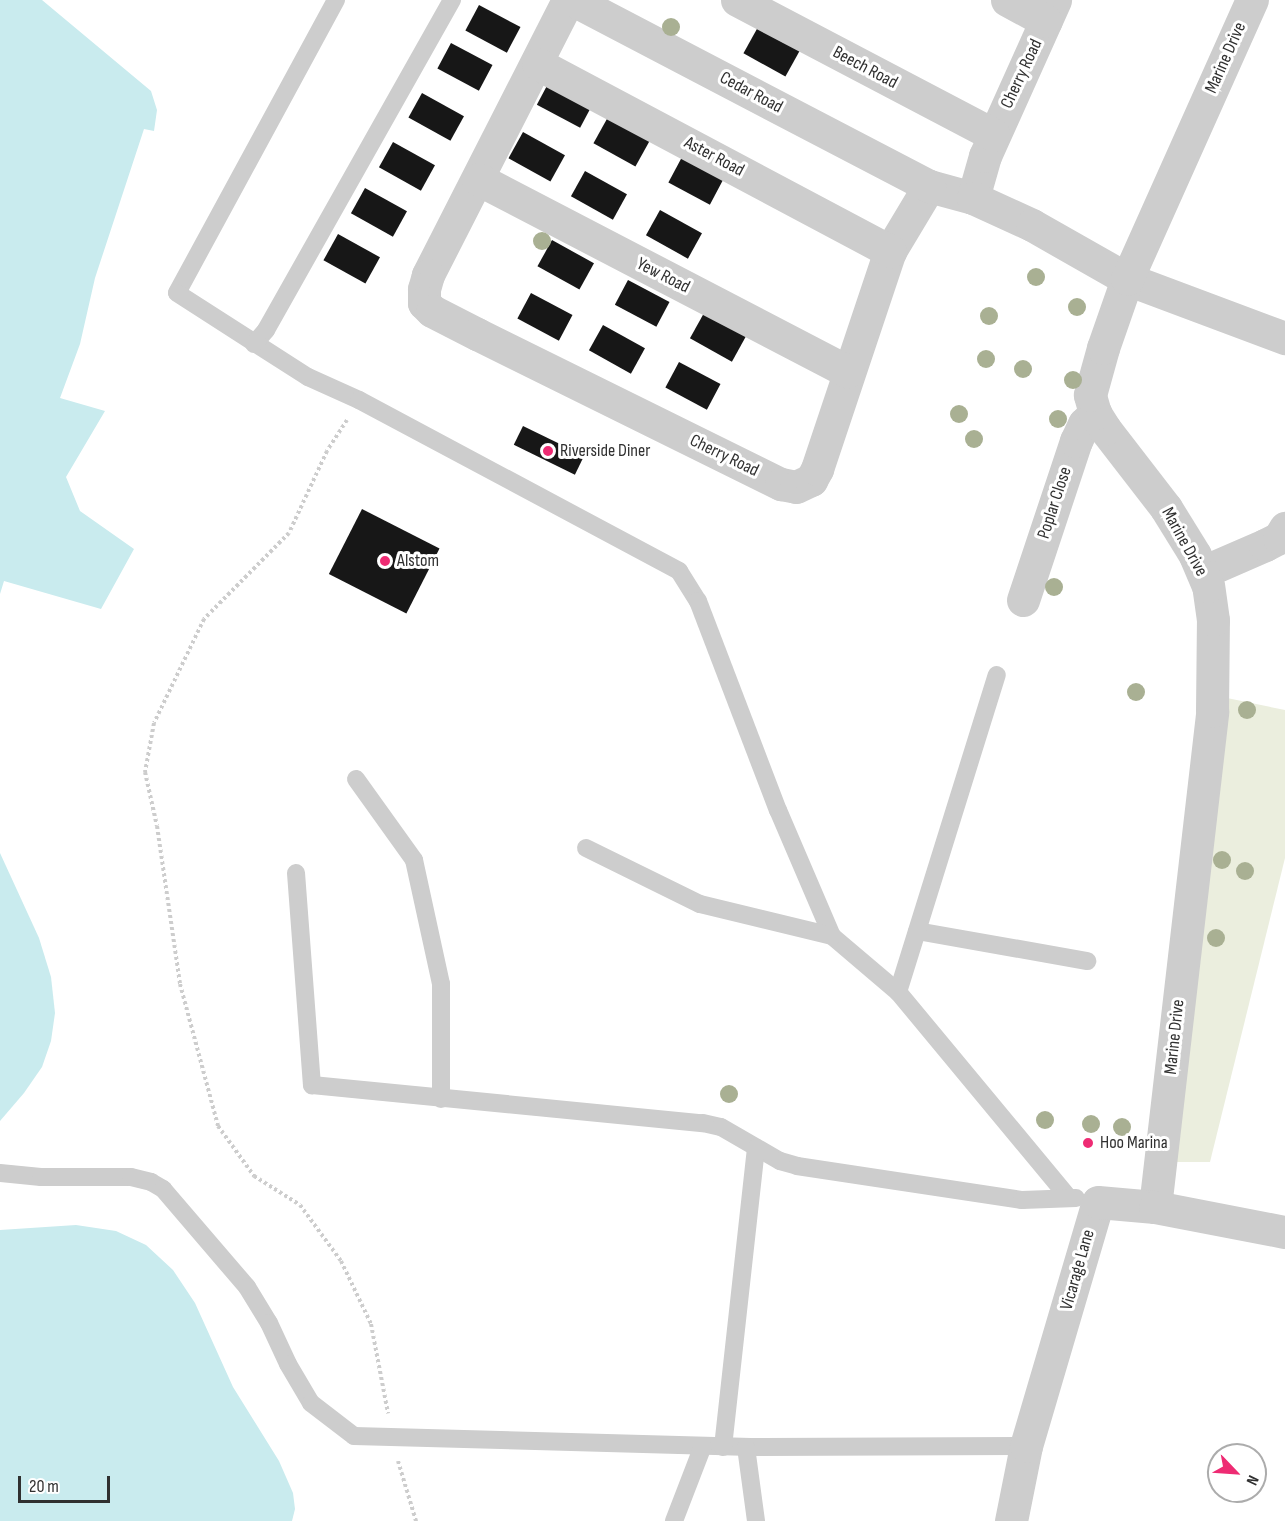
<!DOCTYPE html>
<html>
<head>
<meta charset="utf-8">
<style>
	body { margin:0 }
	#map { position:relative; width:1285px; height:1521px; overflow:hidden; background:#fff; font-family:"Sofia Sans Condensed",sans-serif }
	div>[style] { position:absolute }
	.green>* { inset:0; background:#ebeede }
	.water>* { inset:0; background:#c9ebee }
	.building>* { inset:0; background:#171717; transform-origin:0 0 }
	.path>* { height:4px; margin-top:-2px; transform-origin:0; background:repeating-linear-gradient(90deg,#cdcdcd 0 3px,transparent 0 6px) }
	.lane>* { height:18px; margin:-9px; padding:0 9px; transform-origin:9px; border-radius:9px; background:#cdcdcd }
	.street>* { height:33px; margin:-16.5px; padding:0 16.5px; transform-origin:16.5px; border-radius:16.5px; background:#cdcdcd }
	.trees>* { width:18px; height:18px; margin:-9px; border-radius:50%; background:#a9b093 }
	.dots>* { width:16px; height:16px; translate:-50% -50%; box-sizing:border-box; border:3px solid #fff; border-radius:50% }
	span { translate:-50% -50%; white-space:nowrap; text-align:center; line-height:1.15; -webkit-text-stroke:6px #fff; paint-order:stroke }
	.street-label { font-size:18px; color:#303030 }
	.poi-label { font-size:18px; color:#303030 }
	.left { translate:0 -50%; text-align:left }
	.north { position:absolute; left:1207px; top:1443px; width:60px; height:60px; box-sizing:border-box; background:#fff; border:2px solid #acacac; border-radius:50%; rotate:115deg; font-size:16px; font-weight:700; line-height:24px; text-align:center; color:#303030 }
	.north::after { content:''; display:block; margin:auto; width:21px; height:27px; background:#ee2b73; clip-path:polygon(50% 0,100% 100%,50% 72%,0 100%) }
	.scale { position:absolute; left:18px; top:1476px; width:92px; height:27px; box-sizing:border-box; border:3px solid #303030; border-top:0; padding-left:8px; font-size:18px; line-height:21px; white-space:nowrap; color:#303030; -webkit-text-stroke:4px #fff; paint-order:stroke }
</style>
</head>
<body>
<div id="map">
	<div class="green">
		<i style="clip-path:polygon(1227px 698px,1285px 710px,1285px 858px,1210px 1162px,1176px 1162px)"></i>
	</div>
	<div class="water">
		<i style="clip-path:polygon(0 0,42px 0,151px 91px,157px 110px,154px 131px,144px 129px,95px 278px,80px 344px,60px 398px,105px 411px,66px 477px,80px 511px,134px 549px,101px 609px,4px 581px,0 594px)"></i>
		<i style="clip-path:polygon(0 853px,39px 938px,51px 977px,55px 1013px,51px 1041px,42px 1067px,24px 1093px,0 1121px)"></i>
		<i style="clip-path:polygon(76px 1225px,116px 1231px,146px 1245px,173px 1270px,195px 1303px,233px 1387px,279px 1461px,293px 1493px,295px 1509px,292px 1521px,0 1521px,0 1230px)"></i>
	</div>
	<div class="building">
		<i style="left:479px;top:5px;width:47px;height:29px;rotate:28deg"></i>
		<i style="left:758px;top:27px;width:48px;height:30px;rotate:29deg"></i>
		<i style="left:451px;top:43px;width:47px;height:29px;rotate:28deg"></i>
		<i style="left:550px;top:80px;width:49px;height:28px;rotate:28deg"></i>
		<i style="left:422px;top:93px;width:48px;height:28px;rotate:29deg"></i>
		<i style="left:608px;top:117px;width:48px;height:30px;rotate:29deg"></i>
		<i style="left:523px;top:132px;width:48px;height:30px;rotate:29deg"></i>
		<i style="left:393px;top:142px;width:48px;height:29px;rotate:29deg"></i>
		<i style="left:682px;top:157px;width:47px;height:29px;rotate:28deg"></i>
		<i style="left:585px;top:171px;width:48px;height:29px;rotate:29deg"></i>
		<i style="left:365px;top:188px;width:48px;height:29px;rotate:29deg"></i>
		<i style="left:660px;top:210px;width:48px;height:29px;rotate:29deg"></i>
		<i style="left:338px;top:234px;width:48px;height:30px;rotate:29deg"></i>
		<i style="left:552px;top:240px;width:48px;height:30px;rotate:29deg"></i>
		<i style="left:628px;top:280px;width:47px;height:28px;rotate:28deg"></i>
		<i style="left:531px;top:293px;width:47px;height:29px;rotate:28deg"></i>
		<i style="left:704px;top:313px;width:48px;height:29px;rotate:29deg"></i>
		<i style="left:603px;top:325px;width:48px;height:29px;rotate:29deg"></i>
		<i style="left:679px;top:362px;width:47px;height:29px;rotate:28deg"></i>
		<i style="left:523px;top:426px;width:68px;height:21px;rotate:26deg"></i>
		<i style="left:362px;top:509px;width:87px;height:73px;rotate:27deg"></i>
	</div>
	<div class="path">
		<i style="left:347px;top:420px;width:37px;rotate:123deg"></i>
		<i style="left:327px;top:451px;width:90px;rotate:114.9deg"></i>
		<i style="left:289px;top:533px;width:121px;rotate:134.7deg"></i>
		<i style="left:204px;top:619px;width:115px;rotate:115.7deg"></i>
		<i style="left:154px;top:723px;width:50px;rotate:100.4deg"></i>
		<i style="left:145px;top:772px;width:55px;rotate:77.5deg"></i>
		<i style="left:157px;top:826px;width:160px;rotate:81.7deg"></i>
		<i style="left:180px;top:984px;width:147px;rotate:75deg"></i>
		<i style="left:218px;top:1126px;width:62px;rotate:54.2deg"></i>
		<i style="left:254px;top:1176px;width:54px;rotate:32.2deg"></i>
		<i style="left:300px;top:1205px;width:69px;rotate:53.8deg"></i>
		<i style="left:341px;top:1261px;width:70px;rotate:64.5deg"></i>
		<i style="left:371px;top:1324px;width:91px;rotate:79.2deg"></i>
		<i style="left:398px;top:1461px;width:63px;rotate:73.3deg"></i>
	</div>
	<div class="lane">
		<i style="left:336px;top:0;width:333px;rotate:118.5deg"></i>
		<i style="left:177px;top:293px;width:156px;rotate:32.7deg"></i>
		<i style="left:308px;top:377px;width:56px;rotate:24.3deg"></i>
		<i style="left:359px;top:400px;width:363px;rotate:28.1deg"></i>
		<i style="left:679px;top:571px;width:36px;rotate:58deg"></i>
		<i style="left:698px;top:601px;width:224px;rotate:69.1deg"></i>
		<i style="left:778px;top:810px;width:137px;rotate:66.8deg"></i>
		<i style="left:832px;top:936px;width:87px;rotate:40.3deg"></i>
		<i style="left:898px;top:992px;width:266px;rotate:50.3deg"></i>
		<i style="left:254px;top:344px;width:18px;rotate:-49deg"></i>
		<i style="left:266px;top:330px;width:379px;rotate:-60.6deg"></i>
		<i style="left:356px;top:779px;width:100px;rotate:54.4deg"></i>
		<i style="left:414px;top:860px;width:127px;rotate:77.7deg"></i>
		<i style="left:441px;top:984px;width:115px;rotate:90deg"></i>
		<i style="left:586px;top:848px;width:127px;rotate:26.2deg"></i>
		<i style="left:700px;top:904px;width:136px;rotate:13.6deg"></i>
		<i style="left:296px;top:873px;width:213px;rotate:85.7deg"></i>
		<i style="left:312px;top:1085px;width:393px;rotate:5.6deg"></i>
		<i style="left:703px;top:1123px;width:18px;rotate:13deg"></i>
		<i style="left:721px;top:1127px;width:68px;rotate:30deg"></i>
		<i style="left:780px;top:1161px;width:18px;rotate:16deg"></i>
		<i style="left:797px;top:1166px;width:228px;rotate:8.6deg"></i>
		<i style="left:1022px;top:1200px;width:54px;rotate:-2.1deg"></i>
		<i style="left:917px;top:931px;width:173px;rotate:10deg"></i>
		<i style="left:898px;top:992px;width:332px;rotate:-72.7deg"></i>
		<i style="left:0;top:1173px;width:41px;rotate:5.6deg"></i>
		<i style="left:41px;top:1177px;width:90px"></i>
		<i style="left:131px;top:1177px;width:21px;rotate:14deg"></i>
		<i style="left:151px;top:1182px;width:14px;rotate:30deg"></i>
		<i style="left:163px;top:1189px;width:129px;rotate:49.4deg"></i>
		<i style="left:247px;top:1287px;width:42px;rotate:58.6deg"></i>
		<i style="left:269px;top:1323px;width:45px;rotate:65.1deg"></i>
		<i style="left:288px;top:1364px;width:45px;rotate:59.5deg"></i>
		<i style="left:311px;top:1403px;width:54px;rotate:37.5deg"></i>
		<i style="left:354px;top:1436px;width:397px;rotate:1.6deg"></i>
		<i style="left:751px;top:1447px;width:275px;rotate:-0.2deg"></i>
		<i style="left:723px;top:1447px;width:301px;rotate:-83.7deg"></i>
		<i style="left:746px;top:1447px;width:75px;rotate:82.3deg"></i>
		<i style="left:674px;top:1521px;width:80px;rotate:-68.9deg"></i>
	</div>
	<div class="street">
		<i style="left:568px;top:0;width:309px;rotate:117deg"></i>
		<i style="left:428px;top:275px;width:15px;rotate:106deg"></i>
		<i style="left:424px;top:289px;width:14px;rotate:90deg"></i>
		<i style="left:424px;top:303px;width:11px;rotate:45deg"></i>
		<i style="left:432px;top:311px;width:51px;rotate:27.1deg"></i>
		<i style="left:477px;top:334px;width:339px;rotate:26.3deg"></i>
		<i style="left:781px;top:484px;width:15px;rotate:11deg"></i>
		<i style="left:796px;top:487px;width:17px;rotate:-25deg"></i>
		<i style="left:811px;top:480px;width:13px;rotate:-61deg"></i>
		<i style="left:817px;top:469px;width:230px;rotate:-71.5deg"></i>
		<i style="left:890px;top:251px;width:76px;rotate:-59deg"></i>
		<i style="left:929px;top:186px;width:46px;rotate:15.3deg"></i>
		<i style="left:973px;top:198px;width:44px;rotate:-74.1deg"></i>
		<i style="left:985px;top:156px;width:171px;rotate:-65.8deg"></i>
		<i style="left:573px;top:0;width:402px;rotate:27.6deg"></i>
		<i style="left:737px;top:0;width:290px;rotate:27.7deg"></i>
		<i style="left:1007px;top:0;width:44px;rotate:28.3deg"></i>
		<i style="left:538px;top:64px;width:399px;rotate:28deg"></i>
		<i style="left:478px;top:179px;width:417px;rotate:27.5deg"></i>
		<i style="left:973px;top:198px;width:65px;rotate:24.6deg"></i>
		<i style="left:1032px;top:225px;width:109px;rotate:29.6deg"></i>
		<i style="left:1127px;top:279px;width:169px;rotate:20.5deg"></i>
		<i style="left:1203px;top:572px;width:68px;rotate:-23.5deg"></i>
		<i style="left:1265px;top:545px;width:16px;rotate:-27deg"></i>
		<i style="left:1279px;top:538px;width:12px;rotate:-59deg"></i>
		<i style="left:1023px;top:600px;width:168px;rotate:-71.6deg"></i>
		<i style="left:1076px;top:441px;width:19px;rotate:-65deg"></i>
		<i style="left:1084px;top:424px;width:16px;rotate:-45deg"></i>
		<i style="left:1155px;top:1207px;width:499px;rotate:-83.4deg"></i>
		<i style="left:1212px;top:711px;width:91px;rotate:-89.4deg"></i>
		<i style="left:1213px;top:620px;width:34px;rotate:-98deg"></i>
		<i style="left:1208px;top:586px;width:34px;rotate:-113deg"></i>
		<i style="left:1195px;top:555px;width:55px;rotate:-121.7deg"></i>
		<i style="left:1166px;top:508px;width:100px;rotate:-127.7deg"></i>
		<i style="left:1105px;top:429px;width:19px;rotate:-122deg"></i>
		<i style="left:1095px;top:413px;width:19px;rotate:-106deg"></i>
		<i style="left:1090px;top:395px;width:49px;rotate:-74.5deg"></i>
		<i style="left:1103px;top:348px;width:73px;rotate:-70.8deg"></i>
		<i style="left:1127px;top:279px;width:306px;rotate:-65.9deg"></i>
		<i style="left:1011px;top:1521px;width:76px;rotate:-78.7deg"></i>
		<i style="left:1026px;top:1446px;width:254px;rotate:-73.6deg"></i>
		<i style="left:1098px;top:1202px;width:57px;rotate:5deg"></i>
		<i style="left:1155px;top:1207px;width:132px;rotate:10.9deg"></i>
	</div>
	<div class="trees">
		<i style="left:671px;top:27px"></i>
		<i style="left:542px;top:241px"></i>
		<i style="left:1036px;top:277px"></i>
		<i style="left:1077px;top:307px"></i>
		<i style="left:989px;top:316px"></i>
		<i style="left:986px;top:359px"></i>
		<i style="left:1023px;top:369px"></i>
		<i style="left:1073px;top:380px"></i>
		<i style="left:959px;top:414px"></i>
		<i style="left:1058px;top:419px"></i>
		<i style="left:974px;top:439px"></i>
		<i style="left:1054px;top:587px"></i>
		<i style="left:1136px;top:692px"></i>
		<i style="left:1247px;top:710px"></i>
		<i style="left:1222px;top:860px"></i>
		<i style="left:1245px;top:871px"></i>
		<i style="left:1216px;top:938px"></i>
		<i style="left:729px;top:1094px"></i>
		<i style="left:1045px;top:1120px"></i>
		<i style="left:1091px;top:1124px"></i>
		<i style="left:1122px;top:1127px"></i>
	</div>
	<div class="dots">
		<i style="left:548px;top:451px;background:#ee2b73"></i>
		<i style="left:385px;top:561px;background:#ee2b73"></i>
		<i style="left:1088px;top:1143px;background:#ee2b73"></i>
	</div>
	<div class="street-label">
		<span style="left:1226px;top:58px;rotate:-66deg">Marine Drive</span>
		<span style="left:865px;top:68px;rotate:28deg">Beech Road</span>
		<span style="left:1022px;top:74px;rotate:-65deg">Cherry Road</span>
		<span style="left:751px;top:93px;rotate:28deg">Cedar Road</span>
		<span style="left:714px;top:157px;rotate:28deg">Aster Road</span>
		<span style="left:663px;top:276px;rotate:27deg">Yew Road</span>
		<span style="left:724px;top:456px;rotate:26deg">Cherry Road</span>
		<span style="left:1055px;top:503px;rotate:-72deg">Poplar Close</span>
		<span style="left:1184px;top:542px;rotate:61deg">Marine Drive</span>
		<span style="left:1175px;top:1037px;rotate:-84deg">Marine Drive</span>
		<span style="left:1078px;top:1270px;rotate:-74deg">Vicarage Lane</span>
	</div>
	<div class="poi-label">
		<span class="left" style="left:560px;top:451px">Riverside Diner</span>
		<span class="left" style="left:397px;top:561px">Alstom</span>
		<span class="left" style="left:1100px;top:1143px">Hoo Marina</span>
	</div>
	<div class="north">N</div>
	<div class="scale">20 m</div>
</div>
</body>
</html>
